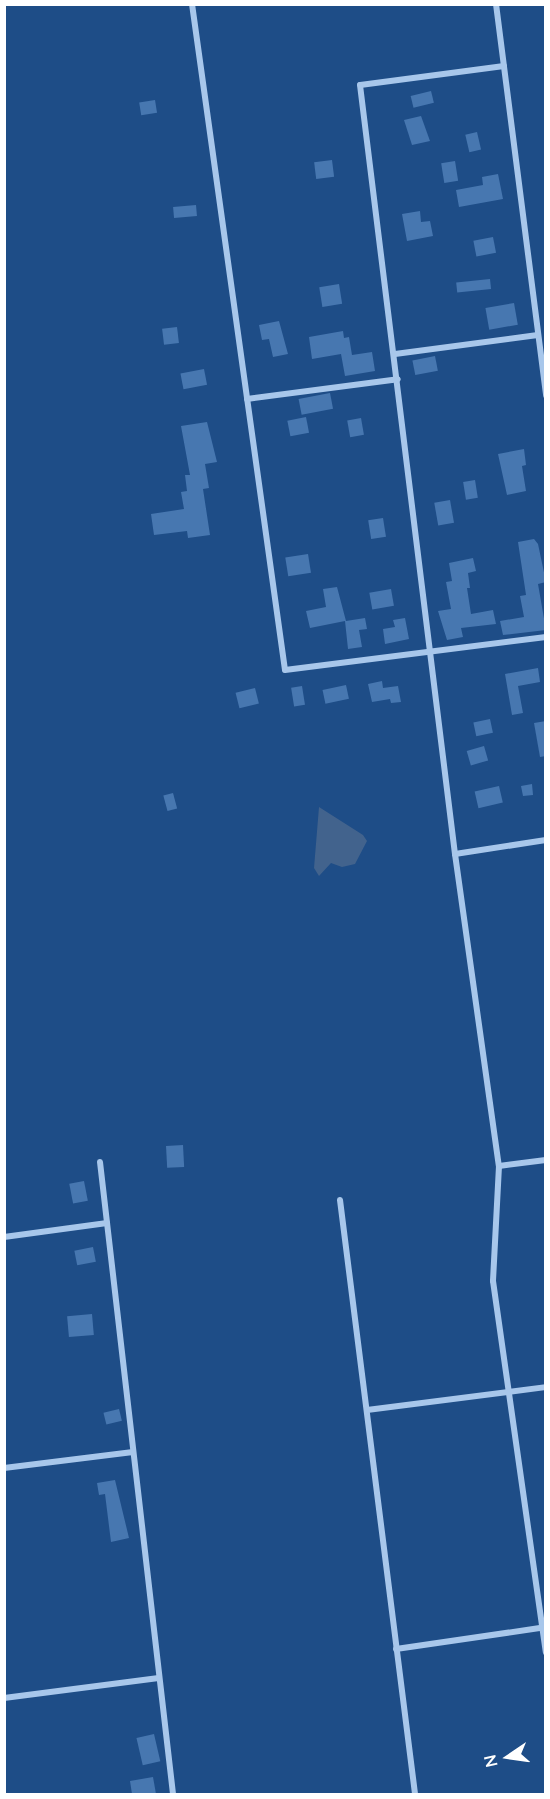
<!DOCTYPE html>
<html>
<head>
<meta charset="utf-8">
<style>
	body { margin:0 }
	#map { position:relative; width:550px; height:1799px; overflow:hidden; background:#1e4d87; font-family:Lato,sans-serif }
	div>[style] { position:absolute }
	.water>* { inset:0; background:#42638d }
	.building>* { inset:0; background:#4777b0; transform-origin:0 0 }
	.street>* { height:6px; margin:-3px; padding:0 3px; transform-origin:3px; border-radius:3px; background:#a8c7eb }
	span { translate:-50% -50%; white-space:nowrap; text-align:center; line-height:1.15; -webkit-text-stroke:4.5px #1e4d87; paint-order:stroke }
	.frame { position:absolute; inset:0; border:6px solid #fff; pointer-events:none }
	.north { position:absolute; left:478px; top:1727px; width:60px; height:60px; -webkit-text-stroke:4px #1e4d87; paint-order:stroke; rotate:257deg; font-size:16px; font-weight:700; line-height:24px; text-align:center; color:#fff }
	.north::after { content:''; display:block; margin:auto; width:21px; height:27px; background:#fff; clip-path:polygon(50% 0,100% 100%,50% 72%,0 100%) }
</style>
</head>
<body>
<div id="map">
	<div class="water">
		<i style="clip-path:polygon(319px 807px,363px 835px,367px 841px,355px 864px,342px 867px,331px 863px,319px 876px,314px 868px)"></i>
	</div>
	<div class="building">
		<i style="left:431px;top:91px;width:12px;height:21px;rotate:76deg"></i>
		<i style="left:155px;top:100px;width:13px;height:16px;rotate:81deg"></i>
		<i style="clip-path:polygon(421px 116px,430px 141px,412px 145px,404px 120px)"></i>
		<i style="left:477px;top:132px;width:18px;height:12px;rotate:77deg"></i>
		<i style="left:332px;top:160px;width:17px;height:18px;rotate:83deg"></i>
		<i style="left:455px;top:161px;width:20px;height:14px;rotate:81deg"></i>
		<i style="clip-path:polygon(498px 174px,503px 199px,459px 207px,456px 190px,483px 185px,482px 177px)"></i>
		<i style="left:196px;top:205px;width:11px;height:23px;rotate:85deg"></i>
		<i style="clip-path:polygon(420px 211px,421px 222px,430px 221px,433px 236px,407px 241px,402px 214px)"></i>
		<i style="left:493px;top:237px;width:16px;height:20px;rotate:79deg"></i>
		<i style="left:490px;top:279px;width:10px;height:34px;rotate:84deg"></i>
		<i style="left:339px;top:284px;width:20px;height:20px;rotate:81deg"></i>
		<i style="left:514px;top:303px;width:22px;height:29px;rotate:80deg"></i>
		<i style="clip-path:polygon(279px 321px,288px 354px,273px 357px,269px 339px,262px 340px,259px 325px)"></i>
		<i style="left:177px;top:327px;width:16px;height:15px;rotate:83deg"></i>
		<i style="clip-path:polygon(343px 331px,344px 338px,349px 337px,352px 355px,372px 352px,375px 371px,345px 376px,341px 354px,312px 359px,309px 337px)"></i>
		<i style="left:435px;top:356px;width:15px;height:23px;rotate:79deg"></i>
		<i style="left:204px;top:369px;width:16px;height:24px;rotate:79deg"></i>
		<i style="left:330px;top:393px;width:16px;height:32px;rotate:79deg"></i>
		<i style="left:306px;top:417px;width:16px;height:19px;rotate:79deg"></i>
		<i style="left:361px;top:418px;width:17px;height:14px;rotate:80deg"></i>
		<i style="clip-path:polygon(207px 422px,217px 462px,205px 464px,209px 488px,203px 489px,210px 535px,188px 538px,187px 531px,154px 535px,151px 514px,184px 509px,181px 492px,187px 491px,185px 475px,190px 475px,181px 426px)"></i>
		<i style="clip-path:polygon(524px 449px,526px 465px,522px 466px,526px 491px,507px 495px,498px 454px)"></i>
		<i style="left:475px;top:480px;width:18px;height:12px;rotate:81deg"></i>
		<i style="left:450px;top:500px;width:23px;height:16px;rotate:80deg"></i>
		<i style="left:383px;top:518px;width:19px;height:15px;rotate:81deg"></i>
		<i style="clip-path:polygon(534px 539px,538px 544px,546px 582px,538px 584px,546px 630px,503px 635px,500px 621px,524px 617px,520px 596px,526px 595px,518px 542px)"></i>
		<i style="left:308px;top:554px;width:19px;height:23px;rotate:81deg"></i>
		<i style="clip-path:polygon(473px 558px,476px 571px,468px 573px,470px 588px,467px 588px,471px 614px,493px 610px,496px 624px,461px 628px,463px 637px,447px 640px,438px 611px,451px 609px,446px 582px,452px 581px,449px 563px)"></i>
		<i style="clip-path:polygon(337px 587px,346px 621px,365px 618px,367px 629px,359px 630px,362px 647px,348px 649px,345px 621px,310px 628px,306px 611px,326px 607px,323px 589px)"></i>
		<i style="left:391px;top:589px;width:17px;height:22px;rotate:80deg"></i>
		<i style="clip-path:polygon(405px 618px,409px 639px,385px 644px,383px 629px,395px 627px,393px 620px)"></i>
		<i style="clip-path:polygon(538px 668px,540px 682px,518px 686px,523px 713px,512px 715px,505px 674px)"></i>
		<i style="clip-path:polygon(382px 681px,383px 688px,398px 686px,401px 702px,391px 703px,390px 699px,372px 702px,368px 684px)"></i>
		<i style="left:346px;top:685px;width:14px;height:24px;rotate:78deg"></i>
		<i style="left:302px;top:686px;width:19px;height:11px;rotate:81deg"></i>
		<i style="left:255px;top:688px;width:16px;height:20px;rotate:76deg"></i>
		<i style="left:490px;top:719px;width:14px;height:17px;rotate:78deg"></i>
		<i style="clip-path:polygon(546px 721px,546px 756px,540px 757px,534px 723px)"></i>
		<i style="left:484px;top:746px;width:15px;height:18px;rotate:74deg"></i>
		<i style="clip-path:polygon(532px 784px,533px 795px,523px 796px,521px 786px)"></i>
		<i style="left:499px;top:786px;width:17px;height:25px;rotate:77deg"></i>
		<i style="left:173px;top:793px;width:16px;height:10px;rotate:75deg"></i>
		<i style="left:183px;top:1145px;width:22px;height:17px;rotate:87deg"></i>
		<i style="left:84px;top:1181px;width:20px;height:15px;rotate:79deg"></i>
		<i style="left:93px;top:1247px;width:15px;height:19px;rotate:79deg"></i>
		<i style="left:92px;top:1314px;width:21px;height:25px;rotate:85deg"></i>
		<i style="left:119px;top:1409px;width:12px;height:16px;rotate:76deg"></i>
		<i style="clip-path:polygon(115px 1480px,129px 1538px,111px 1542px,105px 1494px,99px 1495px,97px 1483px)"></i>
		<i style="left:154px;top:1734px;width:28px;height:18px;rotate:77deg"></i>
		<i style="clip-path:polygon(153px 1777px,156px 1794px,132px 1794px,130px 1781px)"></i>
	</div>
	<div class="street">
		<i style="left:192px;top:4px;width:672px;rotate:82.05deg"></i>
		<i style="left:285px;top:670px;width:263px;rotate:-7.2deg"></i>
		<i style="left:496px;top:4px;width:395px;rotate:82.7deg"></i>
		<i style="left:504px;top:66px;width:145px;rotate:172.5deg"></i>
		<i style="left:360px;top:85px;width:775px;rotate:82.96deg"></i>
		<i style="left:455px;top:854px;width:315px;rotate:82deg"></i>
		<i style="left:499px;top:1166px;width:115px;rotate:93deg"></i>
		<i style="left:493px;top:1281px;width:375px;rotate:81.9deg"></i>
		<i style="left:395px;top:354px;width:144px;rotate:-7.6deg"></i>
		<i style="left:247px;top:399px;width:152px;rotate:-7.5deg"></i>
		<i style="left:455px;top:854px;width:92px;rotate:-8.7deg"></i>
		<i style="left:100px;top:1162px;width:636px;rotate:83.41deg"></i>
		<i style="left:499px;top:1166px;width:47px;rotate:-7.3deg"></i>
		<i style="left:340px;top:1200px;width:599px;rotate:82.8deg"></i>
		<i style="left:4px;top:1237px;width:104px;rotate:-7.7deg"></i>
		<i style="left:367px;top:1410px;width:180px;rotate:-7.3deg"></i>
		<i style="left:4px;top:1468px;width:130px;rotate:-7.1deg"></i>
		<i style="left:396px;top:1649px;width:152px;rotate:-8.3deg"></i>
		<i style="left:4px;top:1698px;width:156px;rotate:-7.4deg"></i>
	</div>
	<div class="frame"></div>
	<div class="north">N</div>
</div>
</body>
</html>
